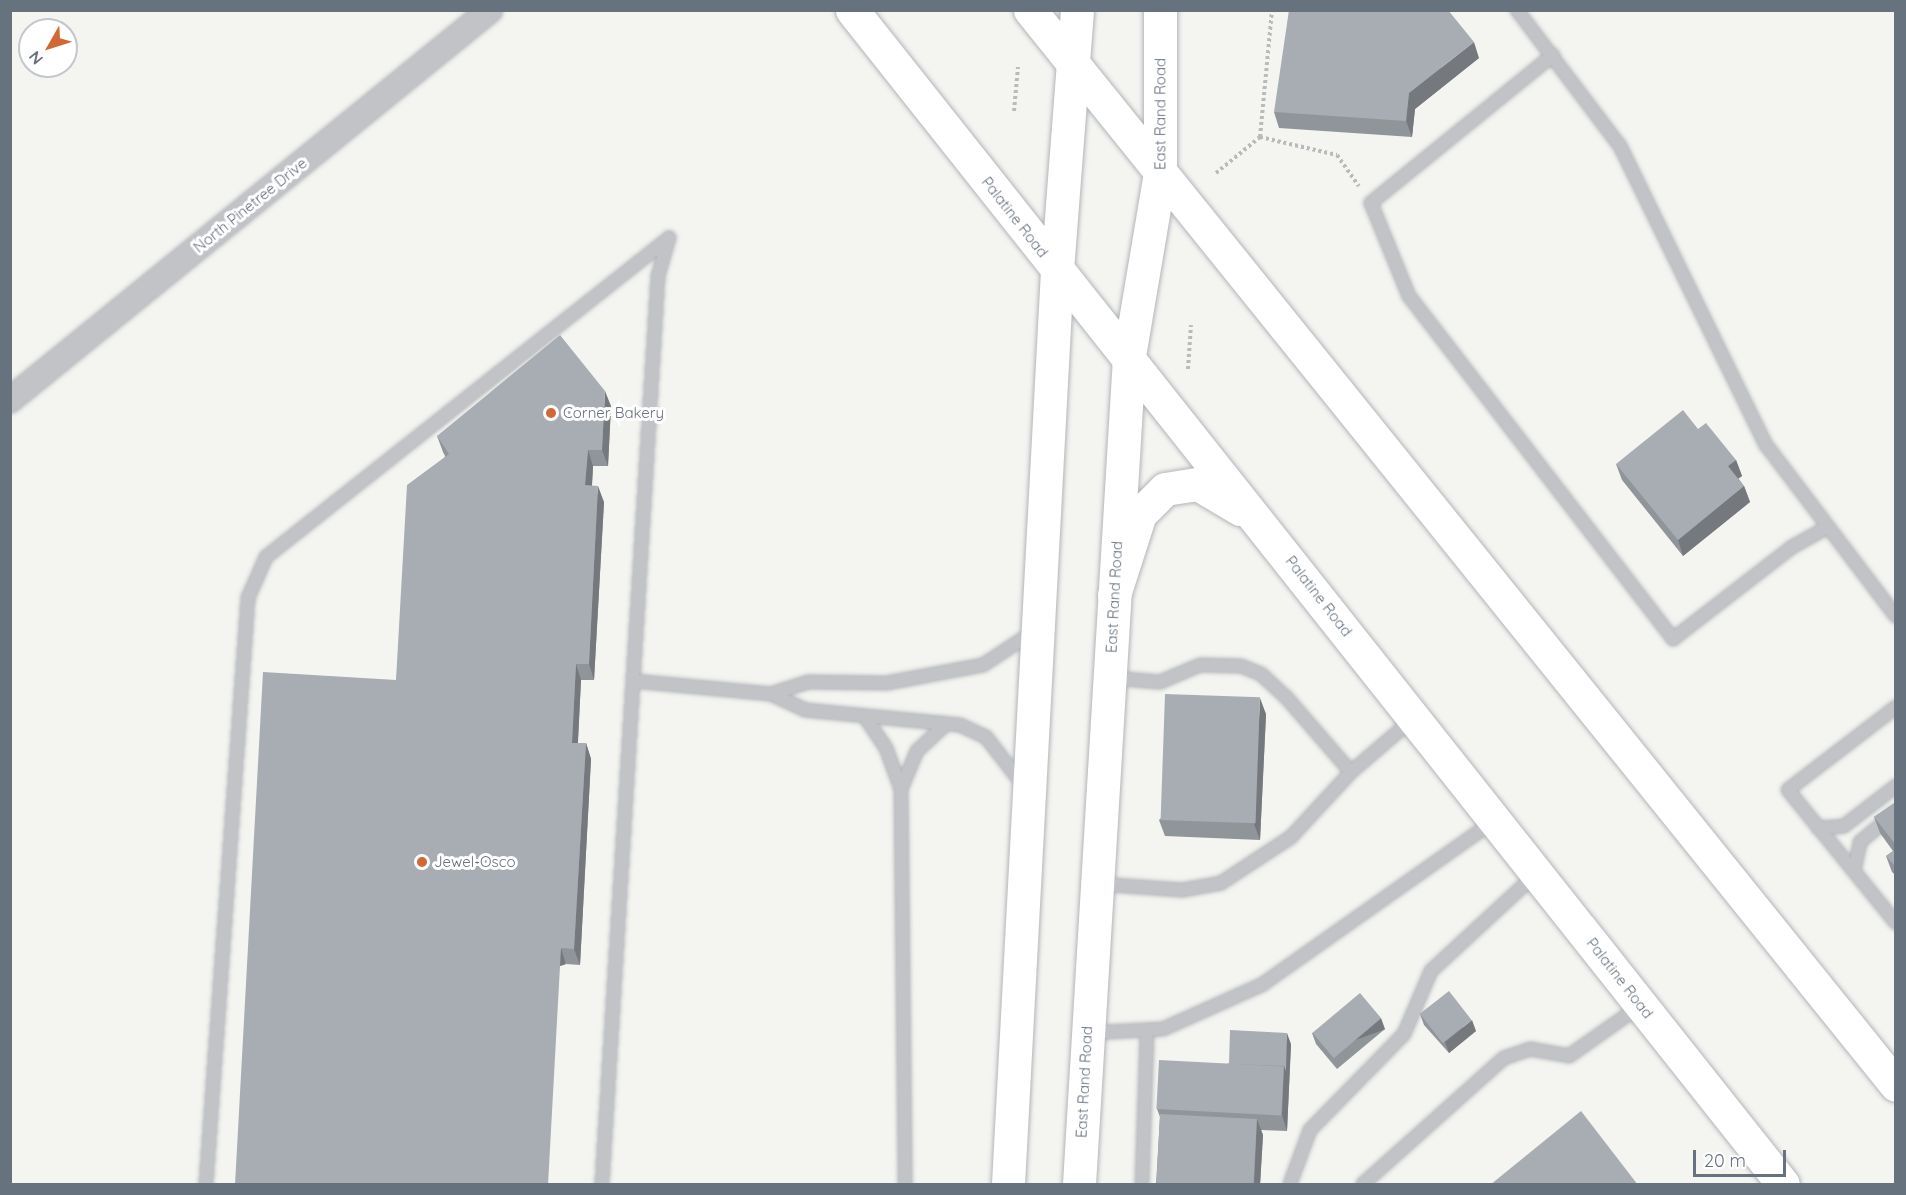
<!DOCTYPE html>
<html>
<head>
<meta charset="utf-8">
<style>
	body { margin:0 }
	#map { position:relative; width:1906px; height:1195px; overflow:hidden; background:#f4f5f1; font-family:Quicksand,sans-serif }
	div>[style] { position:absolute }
	.path>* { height:4px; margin-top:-2px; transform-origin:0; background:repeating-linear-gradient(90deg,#b8babc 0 3px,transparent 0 6px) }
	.roads { filter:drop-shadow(0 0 2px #b2b5b9) drop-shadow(0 0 2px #b2b5b9) }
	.service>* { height:12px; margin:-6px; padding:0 6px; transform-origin:6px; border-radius:6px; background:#c1c3c6 }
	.minor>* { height:24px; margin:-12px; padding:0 12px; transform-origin:12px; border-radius:12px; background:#c1c3c6 }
	.primary>* { height:33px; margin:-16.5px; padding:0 16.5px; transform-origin:16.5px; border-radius:16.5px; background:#fff }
	.trunk>* { height:33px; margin:-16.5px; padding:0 16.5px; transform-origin:16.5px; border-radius:16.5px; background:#fff }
	.wall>* { inset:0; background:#90959a }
	.shaded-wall>* { inset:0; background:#75797d; transform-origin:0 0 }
	.building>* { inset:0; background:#a7adb3; transform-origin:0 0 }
	.dots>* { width:16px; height:16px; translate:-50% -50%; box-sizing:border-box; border:3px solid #fff; border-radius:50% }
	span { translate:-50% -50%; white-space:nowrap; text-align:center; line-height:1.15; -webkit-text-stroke:6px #fff; paint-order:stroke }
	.street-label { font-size:15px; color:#67727f }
	.poi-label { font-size:15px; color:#67727f }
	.left { translate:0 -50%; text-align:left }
	.frame { position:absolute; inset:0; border:12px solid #67727f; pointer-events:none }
	.north { position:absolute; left:18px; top:18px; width:60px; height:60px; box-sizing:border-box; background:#fff; border:2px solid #c2c7cc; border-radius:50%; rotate:231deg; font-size:16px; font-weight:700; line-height:24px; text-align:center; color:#67727f }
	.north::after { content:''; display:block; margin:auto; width:21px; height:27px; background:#d16835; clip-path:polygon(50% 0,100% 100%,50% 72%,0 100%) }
	.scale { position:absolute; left:1693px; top:1150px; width:93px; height:27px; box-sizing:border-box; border:3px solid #67727f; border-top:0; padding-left:8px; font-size:18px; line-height:21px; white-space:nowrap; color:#67727f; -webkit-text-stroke:4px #fff; paint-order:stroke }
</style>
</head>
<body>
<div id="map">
	<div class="path">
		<i style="left:1014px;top:111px;width:44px;rotate:-84.8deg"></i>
		<i style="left:1260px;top:137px;width:128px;rotate:-84.6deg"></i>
		<i style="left:1216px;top:173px;width:57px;rotate:-39.3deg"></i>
		<i style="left:1260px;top:137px;width:79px;rotate:13.2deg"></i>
		<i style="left:1337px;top:155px;width:38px;rotate:55deg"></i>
		<i style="left:1188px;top:369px;width:44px;rotate:-86.1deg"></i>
	</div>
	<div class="roads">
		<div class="service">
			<i style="left:1517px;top:10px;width:171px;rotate:52.9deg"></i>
			<i style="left:1620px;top:146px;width:333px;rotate:64deg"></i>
			<i style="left:1766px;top:445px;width:215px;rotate:52.8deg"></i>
			<i style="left:1553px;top:55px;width:235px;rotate:140.9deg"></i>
			<i style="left:1371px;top:203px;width:100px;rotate:67.8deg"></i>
			<i style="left:1409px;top:296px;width:433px;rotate:52.4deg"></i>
			<i style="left:1673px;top:639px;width:150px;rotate:-37.7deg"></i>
			<i style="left:1792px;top:547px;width:39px;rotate:-29deg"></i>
			<i style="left:1112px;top:678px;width:48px;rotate:4.8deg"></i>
			<i style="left:1160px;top:682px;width:43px;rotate:-23deg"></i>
			<i style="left:1200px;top:665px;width:41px;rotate:1.4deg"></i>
			<i style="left:1241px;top:666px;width:22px;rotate:22deg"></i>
			<i style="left:1261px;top:674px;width:34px;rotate:43deg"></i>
			<i style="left:1286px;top:697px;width:99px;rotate:49.1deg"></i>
			<i style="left:633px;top:681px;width:139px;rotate:5.4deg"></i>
			<i style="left:771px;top:694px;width:38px;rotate:25deg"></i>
			<i style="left:805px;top:710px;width:156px;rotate:5.5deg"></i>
			<i style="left:960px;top:725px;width:29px;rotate:25deg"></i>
			<i style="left:986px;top:737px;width:61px;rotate:52.4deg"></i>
			<i style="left:771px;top:694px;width:39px;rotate:-18deg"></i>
			<i style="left:808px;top:682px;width:79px;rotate:0.7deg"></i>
			<i style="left:887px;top:683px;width:98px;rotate:-10.6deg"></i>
			<i style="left:983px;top:665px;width:60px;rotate:-33.4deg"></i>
			<i style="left:1896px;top:707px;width:136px;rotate:142.5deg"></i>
			<i style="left:1788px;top:790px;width:171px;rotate:50.9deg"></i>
			<i style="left:865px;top:717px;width:37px;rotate:56deg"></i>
			<i style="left:886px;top:748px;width:44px;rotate:69.9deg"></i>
			<i style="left:901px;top:789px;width:395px;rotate:89.4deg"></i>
			<i style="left:901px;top:789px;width:41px;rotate:-67.2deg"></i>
			<i style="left:917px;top:751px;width:38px;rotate:-43deg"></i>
			<i style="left:1818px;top:828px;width:26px;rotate:-4deg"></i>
			<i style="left:1844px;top:826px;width:66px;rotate:-37.6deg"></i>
			<i style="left:1854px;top:871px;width:30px;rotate:-78deg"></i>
			<i style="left:1860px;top:842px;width:47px;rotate:-39.8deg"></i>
			<i style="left:1098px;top:884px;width:84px;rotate:4.1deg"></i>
			<i style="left:1182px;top:890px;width:40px;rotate:-10deg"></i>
			<i style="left:1221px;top:883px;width:84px;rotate:-33.3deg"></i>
			<i style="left:1291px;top:837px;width:88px;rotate:-47.3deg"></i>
			<i style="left:1351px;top:772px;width:83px;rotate:-40.6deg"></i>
			<i style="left:1090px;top:1033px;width:73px;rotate:-3.1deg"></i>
			<i style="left:1163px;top:1029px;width:110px;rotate:-24.2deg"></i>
			<i style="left:1263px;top:984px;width:283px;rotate:-35.2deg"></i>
			<i style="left:206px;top:1184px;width:588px;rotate:-85.9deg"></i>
			<i style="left:248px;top:598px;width:45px;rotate:-66.3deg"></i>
			<i style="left:266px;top:557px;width:514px;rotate:-38.36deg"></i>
			<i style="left:602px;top:1184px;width:910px;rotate:-86.47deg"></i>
			<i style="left:658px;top:276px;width:40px;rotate:-74deg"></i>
			<i style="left:1142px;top:1184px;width:154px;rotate:-88.1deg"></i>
			<i style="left:1290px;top:1184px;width:58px;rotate:-69.7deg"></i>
			<i style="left:1310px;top:1130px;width:134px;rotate:-45.6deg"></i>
			<i style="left:1404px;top:1034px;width:69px;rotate:-66.8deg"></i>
			<i style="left:1431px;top:971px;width:142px;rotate:-42.7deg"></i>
			<i style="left:1363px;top:1184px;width:189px;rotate:-41.8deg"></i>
			<i style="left:1504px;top:1058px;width:28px;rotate:-19deg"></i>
			<i style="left:1530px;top:1049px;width:40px;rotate:10deg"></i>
			<i style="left:1569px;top:1056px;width:87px;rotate:-35.2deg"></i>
		</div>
		<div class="minor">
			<i style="left:10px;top:400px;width:618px;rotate:-39.09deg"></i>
		</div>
		<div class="primary">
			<i style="left:1008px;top:1184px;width:915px;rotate:-86.93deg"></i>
			<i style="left:1057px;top:270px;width:261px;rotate:-85.6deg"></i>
			<i style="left:1079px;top:1184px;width:830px;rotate:-86.54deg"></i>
			<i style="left:1129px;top:356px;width:186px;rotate:-80.4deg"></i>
			<i style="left:1160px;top:173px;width:163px;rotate:-90deg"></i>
		</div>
		<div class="trunk">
			<i style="left:852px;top:10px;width:1498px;rotate:51.59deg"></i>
			<i style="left:1030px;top:10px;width:1380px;rotate:51.15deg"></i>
			<i style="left:1114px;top:595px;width:85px;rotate:-72.2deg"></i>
			<i style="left:1140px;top:514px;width:35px;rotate:-45deg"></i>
			<i style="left:1165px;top:489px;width:33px;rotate:-9deg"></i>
			<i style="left:1198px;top:484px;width:49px;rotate:30.8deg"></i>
		</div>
	</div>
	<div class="wall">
		<i style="clip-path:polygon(1479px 58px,1415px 109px,1412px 137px,1279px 128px,1274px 112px)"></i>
		<i style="clip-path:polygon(611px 406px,608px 466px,593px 466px,592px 486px,604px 502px,594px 680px,581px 680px,578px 743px,586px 743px,591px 759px,580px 965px,566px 964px,396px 680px,445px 456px,443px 452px,437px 436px)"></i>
		<i style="clip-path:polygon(1736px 460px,1742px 476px,1738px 478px,1744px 486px,1750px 502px,1683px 556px,1622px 480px,1616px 464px)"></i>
		<i style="clip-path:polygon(1266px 714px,1260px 840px,1165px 836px,1159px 820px)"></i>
		<i style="clip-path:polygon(1896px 802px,1896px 876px,1892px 872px,1886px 856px,1893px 851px,1880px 833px,1874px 817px)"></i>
		<i style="clip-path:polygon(1420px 1014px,1476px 1031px,1449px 1053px,1424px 1025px)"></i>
		<i style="clip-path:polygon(1385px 1029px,1337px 1069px,1316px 1044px,1312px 1033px)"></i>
		<i style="clip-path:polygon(1291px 1044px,1287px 1131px,1261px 1130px,1263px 1135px,1260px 1185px,1156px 1185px,1160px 1117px,1157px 1109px,1229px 1063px)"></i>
	</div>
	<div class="shaded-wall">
		<i style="clip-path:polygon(1474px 42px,1479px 58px,1415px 109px,1412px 137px,1406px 121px,1409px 93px)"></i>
		<i style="clip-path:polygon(605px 391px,611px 406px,608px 466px,602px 450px)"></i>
		<i style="clip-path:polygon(588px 450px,593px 466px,591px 501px,585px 485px)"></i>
		<i style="clip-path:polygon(1736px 460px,1742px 476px,1734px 482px,1728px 466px)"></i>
		<i style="clip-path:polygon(598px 486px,604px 502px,594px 680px,589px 664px)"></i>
		<i style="clip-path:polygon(1744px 486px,1750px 502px,1683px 556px,1678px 540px)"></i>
		<i style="clip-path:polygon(576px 664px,581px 680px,577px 758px,572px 743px)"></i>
		<i style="clip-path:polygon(1260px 698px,1266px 714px,1260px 840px,1254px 824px)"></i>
		<i style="clip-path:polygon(586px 743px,591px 759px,580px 965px,574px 949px)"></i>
		<i style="left:561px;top:948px;width:17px;height:237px;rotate:73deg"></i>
		<i style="left:1381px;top:1018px;width:12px;height:62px;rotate:70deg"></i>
		<i style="clip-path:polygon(1472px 1020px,1476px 1031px,1449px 1053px,1445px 1042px)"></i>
		<i style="clip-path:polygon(1287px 1033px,1291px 1044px,1287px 1131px,1282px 1115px,1284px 1066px)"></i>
		<i style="clip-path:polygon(1257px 1119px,1263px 1135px,1260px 1185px,1254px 1185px)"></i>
	</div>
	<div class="building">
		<i style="clip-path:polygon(1289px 10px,1448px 10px,1474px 42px,1409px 93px,1406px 121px,1274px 112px)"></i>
		<i style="clip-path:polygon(560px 335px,605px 391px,602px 450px,588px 450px,585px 485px,598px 486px,589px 664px,576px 664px,572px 743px,586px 743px,574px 949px,561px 948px,548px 1185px,235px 1185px,263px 672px,396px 680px,407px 485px,449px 454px,437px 436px)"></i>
		<i style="clip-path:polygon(1683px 410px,1698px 429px,1706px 423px,1736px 460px,1728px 466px,1744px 486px,1678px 540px,1616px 464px)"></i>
		<i style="left:1165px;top:694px;width:95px;height:126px;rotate:2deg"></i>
		<i style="clip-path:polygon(1896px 802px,1896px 845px,1874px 817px)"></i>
		<i style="clip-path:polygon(1896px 849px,1896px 867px,1886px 856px)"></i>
		<i style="left:1449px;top:991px;width:37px;height:37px;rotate:52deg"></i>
		<i style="left:1360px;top:993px;width:33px;height:62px;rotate:50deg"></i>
		<i style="clip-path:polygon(1230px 1030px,1287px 1033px,1286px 1071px,1284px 1066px,1229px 1064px)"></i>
		<i style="left:1159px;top:1060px;width:125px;height:49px;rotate:3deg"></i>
		<i style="clip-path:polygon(1581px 1111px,1638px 1185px,1490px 1185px)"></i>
		<i style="left:1160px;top:1114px;width:97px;height:71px;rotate:3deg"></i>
	</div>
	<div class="dots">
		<i style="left:551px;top:413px;background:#d16835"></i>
		<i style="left:422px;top:862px;background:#d16835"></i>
	</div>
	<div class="street-label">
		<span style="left:1160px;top:114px;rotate:-90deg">East Rand Road</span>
		<span style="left:250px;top:205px;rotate:-39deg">North Pinetree Drive</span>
		<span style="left:1015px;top:217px;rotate:52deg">Palatine Road</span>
		<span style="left:1319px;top:596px;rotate:52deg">Palatine Road</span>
		<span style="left:1114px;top:597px;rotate:-87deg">East Rand Road</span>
		<span style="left:1620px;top:978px;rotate:52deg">Palatine Road</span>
		<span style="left:1084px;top:1082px;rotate:-87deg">East Rand Road</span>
	</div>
	<div class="poi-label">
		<span class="left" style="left:563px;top:413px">Corner Bakery</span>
		<span class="left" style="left:434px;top:862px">Jewel-Osco</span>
	</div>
	<div class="frame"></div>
	<div class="north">N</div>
	<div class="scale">20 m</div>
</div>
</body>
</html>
